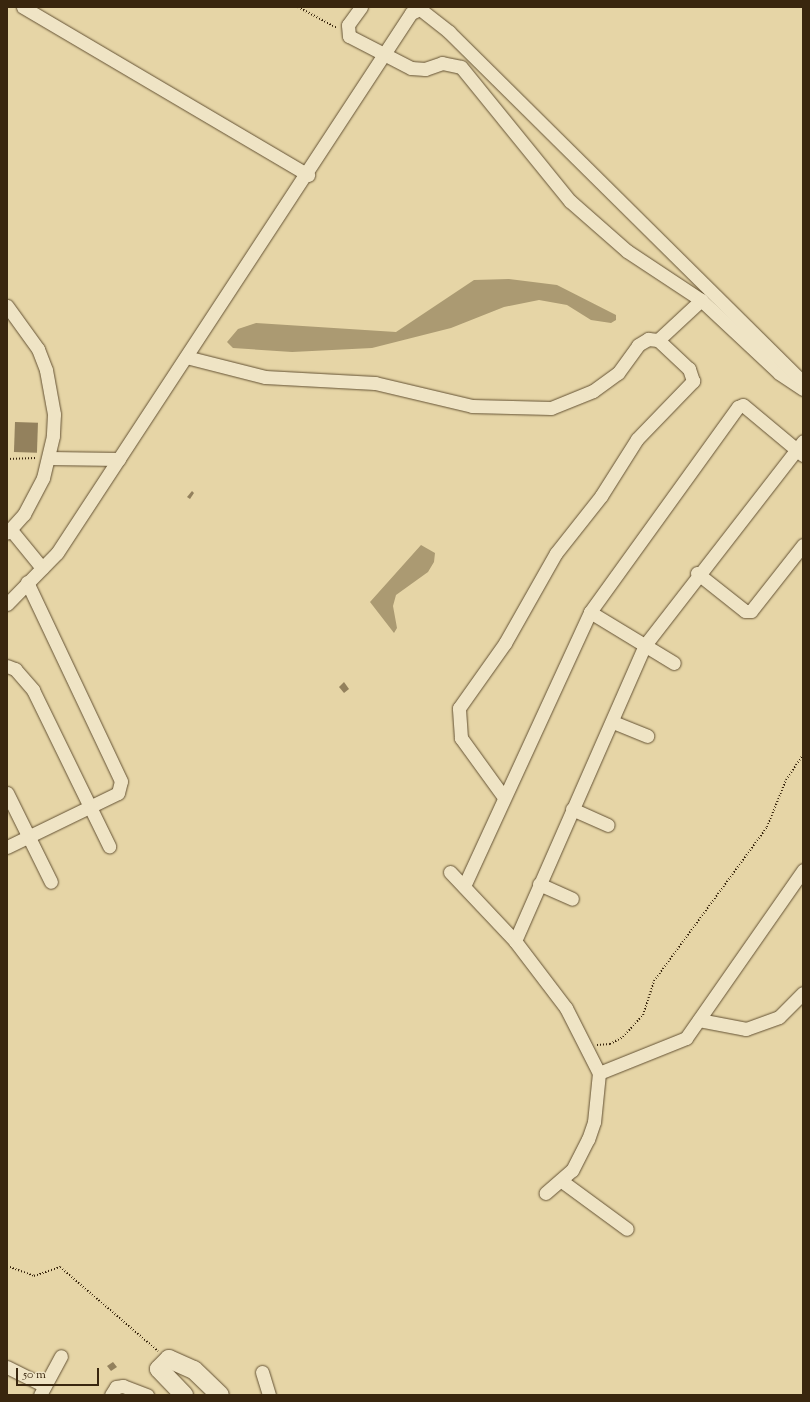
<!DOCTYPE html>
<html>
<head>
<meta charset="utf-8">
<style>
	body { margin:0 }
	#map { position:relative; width:810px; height:1402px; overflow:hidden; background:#e6d5a6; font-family:"Sorts Mill Goudy",serif }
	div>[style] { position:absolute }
	.water>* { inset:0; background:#ab9a72 }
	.building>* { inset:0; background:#93815d; transform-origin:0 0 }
	.path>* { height:2px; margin-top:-1px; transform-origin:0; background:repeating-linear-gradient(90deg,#39260e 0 1px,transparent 0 3px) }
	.roads { filter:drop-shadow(0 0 1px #645234) drop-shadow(0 0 1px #645234) }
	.street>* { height:13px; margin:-6.5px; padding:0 6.5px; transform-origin:6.5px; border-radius:6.5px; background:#efe4c5 }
	.secondary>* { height:18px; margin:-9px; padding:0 9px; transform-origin:9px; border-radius:9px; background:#efe4c5 }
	span { translate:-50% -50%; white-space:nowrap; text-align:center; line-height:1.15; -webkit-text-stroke:4px #efe4c5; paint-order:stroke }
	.frame { position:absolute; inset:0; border:8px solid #39260e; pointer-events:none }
	.scale { position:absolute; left:16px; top:1368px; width:83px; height:18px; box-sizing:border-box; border:2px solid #39260e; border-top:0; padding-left:5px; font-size:12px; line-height:14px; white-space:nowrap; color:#39260e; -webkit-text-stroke:3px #efe4c5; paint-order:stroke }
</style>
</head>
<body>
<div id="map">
	<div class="water">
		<i style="clip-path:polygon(509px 279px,557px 285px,616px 315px,616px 320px,611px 323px,591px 320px,567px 305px,539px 300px,504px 307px,451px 328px,372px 348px,292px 352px,233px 348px,227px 342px,238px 329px,256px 323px,396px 332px,474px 280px)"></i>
		<i style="clip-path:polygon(421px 545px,435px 553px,434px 562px,428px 572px,396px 595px,393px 606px,397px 628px,394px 633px,370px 602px)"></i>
	</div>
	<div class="building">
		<i style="left:15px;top:422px;width:23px;height:30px;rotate:2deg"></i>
		<i style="clip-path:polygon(192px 491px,194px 493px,190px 499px,187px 497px)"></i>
		<i style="clip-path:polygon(344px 682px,349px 689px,344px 693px,339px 687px)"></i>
		<i style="clip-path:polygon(113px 1362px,117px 1367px,111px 1371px,107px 1366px)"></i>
	</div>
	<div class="path">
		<i style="left:298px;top:7px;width:44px;rotate:28.3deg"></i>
		<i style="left:7px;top:459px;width:29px;rotate:-2deg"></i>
		<i style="left:597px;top:1045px;width:13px;rotate:-4deg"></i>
		<i style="left:610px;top:1044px;width:15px;rotate:-28deg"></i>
		<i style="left:623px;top:1037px;width:30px;rotate:-48deg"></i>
		<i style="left:643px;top:1015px;width:36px;rotate:-72deg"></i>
		<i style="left:654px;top:981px;width:191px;rotate:-53.7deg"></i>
		<i style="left:767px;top:827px;width:51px;rotate:-68deg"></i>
		<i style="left:786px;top:780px;width:30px;rotate:-56deg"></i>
		<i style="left:7px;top:1266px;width:29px;rotate:20deg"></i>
		<i style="left:34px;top:1276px;width:28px;rotate:-19deg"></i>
		<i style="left:60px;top:1267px;width:129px;rotate:40.6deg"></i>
	</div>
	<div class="roads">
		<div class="street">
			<i style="left:23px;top:7px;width:331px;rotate:30.5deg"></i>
			<i style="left:361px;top:7px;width:22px;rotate:126deg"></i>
			<i style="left:348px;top:25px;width:11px;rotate:85deg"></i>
			<i style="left:349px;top:36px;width:70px;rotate:27.3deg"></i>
			<i style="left:411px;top:68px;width:14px;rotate:4deg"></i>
			<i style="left:425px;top:69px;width:18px;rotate:-19deg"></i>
			<i style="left:442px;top:63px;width:19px;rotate:12deg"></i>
			<i style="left:461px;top:67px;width:173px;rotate:50.9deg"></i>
			<i style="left:570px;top:201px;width:76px;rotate:41.3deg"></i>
			<i style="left:627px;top:251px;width:89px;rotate:33.5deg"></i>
			<i style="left:701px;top:300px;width:107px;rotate:43.1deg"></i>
			<i style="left:779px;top:373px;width:29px;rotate:34deg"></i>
			<i style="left:7px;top:306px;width:53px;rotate:54.2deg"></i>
			<i style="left:38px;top:349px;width:22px;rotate:69deg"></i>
			<i style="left:46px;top:370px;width:45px;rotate:79.7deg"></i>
			<i style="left:54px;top:414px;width:22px;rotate:93deg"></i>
			<i style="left:53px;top:436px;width:43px;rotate:103.4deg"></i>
			<i style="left:43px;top:478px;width:41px;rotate:117.8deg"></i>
			<i style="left:24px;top:514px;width:25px;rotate:132deg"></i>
			<i style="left:186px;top:357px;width:81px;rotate:14.2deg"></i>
			<i style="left:265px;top:377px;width:110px;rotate:3.1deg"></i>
			<i style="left:375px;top:383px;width:100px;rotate:13.3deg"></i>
			<i style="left:472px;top:406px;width:79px;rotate:1.5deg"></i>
			<i style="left:551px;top:408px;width:45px;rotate:-22deg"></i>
			<i style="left:593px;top:391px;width:31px;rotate:-36deg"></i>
			<i style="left:618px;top:373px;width:34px;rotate:-54deg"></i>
			<i style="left:638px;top:345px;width:12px;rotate:-31deg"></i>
			<i style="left:648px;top:339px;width:10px;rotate:6deg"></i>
			<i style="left:658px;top:340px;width:59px;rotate:-42.9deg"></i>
			<i style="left:49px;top:458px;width:70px;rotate:0.8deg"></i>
			<i style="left:11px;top:530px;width:49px;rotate:50.8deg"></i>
			<i style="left:697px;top:573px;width:61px;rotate:38.4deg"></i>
			<i style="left:745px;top:611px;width:6px"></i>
			<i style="left:751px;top:611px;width:84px;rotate:-51.8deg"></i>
			<i style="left:7px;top:604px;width:71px;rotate:-45.6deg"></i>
			<i style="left:57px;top:553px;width:646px;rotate:-56.75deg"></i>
			<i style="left:411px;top:13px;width:10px;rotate:-24deg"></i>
			<i style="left:420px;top:9px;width:37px;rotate:38deg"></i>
			<i style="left:449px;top:32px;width:498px;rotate:44.7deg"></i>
			<i style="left:590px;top:612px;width:98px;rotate:31.3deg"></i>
			<i style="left:7px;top:666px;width:9px;rotate:21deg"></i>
			<i style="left:15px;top:669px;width:28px;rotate:49deg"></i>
			<i style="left:33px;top:690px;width:174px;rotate:64deg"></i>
			<i style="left:613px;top:722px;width:37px;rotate:22deg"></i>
			<i style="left:7px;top:793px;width:99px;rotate:63.7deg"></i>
			<i style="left:503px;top:796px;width:72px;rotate:-125.9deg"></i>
			<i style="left:461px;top:738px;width:30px;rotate:-94deg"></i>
			<i style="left:459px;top:708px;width:80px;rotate:-54.7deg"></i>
			<i style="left:505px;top:643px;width:103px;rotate:-60.5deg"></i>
			<i style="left:556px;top:553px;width:73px;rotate:-51.7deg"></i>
			<i style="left:601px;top:496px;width:67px;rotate:-57.7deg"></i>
			<i style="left:637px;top:439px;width:81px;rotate:-46deg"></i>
			<i style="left:693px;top:381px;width:13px;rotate:-108deg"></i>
			<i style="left:689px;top:369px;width:42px;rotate:-136.9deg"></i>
			<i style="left:572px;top:809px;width:39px;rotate:24deg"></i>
			<i style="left:7px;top:847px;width:123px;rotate:-25.9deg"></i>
			<i style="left:118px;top:793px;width:12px;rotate:-76deg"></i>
			<i style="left:121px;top:781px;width:220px;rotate:-115.3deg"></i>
			<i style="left:450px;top:872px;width:95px;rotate:46.7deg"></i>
			<i style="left:515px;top:941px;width:84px;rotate:52.7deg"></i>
			<i style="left:566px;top:1008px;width:73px;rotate:63.1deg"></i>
			<i style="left:599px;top:1073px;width:49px;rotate:95.8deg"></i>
			<i style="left:594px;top:1122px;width:18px;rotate:109deg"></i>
			<i style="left:588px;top:1139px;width:35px;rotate:117deg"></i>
			<i style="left:572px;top:1170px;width:35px;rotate:139deg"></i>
			<i style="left:465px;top:884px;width:299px;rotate:-65.3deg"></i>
			<i style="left:590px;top:612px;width:253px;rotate:-54.2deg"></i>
			<i style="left:738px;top:407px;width:5px;rotate:-22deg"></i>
			<i style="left:743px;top:405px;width:78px;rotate:39.8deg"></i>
			<i style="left:539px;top:884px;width:36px;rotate:24deg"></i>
			<i style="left:515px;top:941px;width:323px;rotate:-66.3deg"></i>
			<i style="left:645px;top:645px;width:258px;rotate:-52.2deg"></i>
			<i style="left:699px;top:1020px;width:48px;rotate:10.8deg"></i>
			<i style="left:746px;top:1029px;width:35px;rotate:-20deg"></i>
			<i style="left:779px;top:1017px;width:34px;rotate:-45deg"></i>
			<i style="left:599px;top:1073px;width:94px;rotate:-21.9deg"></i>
			<i style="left:686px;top:1038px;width:205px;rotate:-55.1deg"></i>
			<i style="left:563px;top:1182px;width:79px;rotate:36.3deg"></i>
			<i style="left:7px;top:1367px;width:42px;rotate:26.6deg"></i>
			<i style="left:262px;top:1372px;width:24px;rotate:73deg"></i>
			<i style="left:40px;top:1395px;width:44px;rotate:-61.7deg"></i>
			<i style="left:111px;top:1395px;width:9px;rotate:-58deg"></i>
			<i style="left:116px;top:1387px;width:7px;rotate:-8deg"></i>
			<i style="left:123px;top:1386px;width:26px;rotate:21deg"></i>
		</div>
		<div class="secondary">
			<i style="left:184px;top:1395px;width:36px;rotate:-134deg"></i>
			<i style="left:159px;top:1369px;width:14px;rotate:-45deg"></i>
			<i style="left:169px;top:1359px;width:27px;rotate:24deg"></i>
			<i style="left:194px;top:1370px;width:36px;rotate:44deg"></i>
		</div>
	</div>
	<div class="frame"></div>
	<div class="scale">50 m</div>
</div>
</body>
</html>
